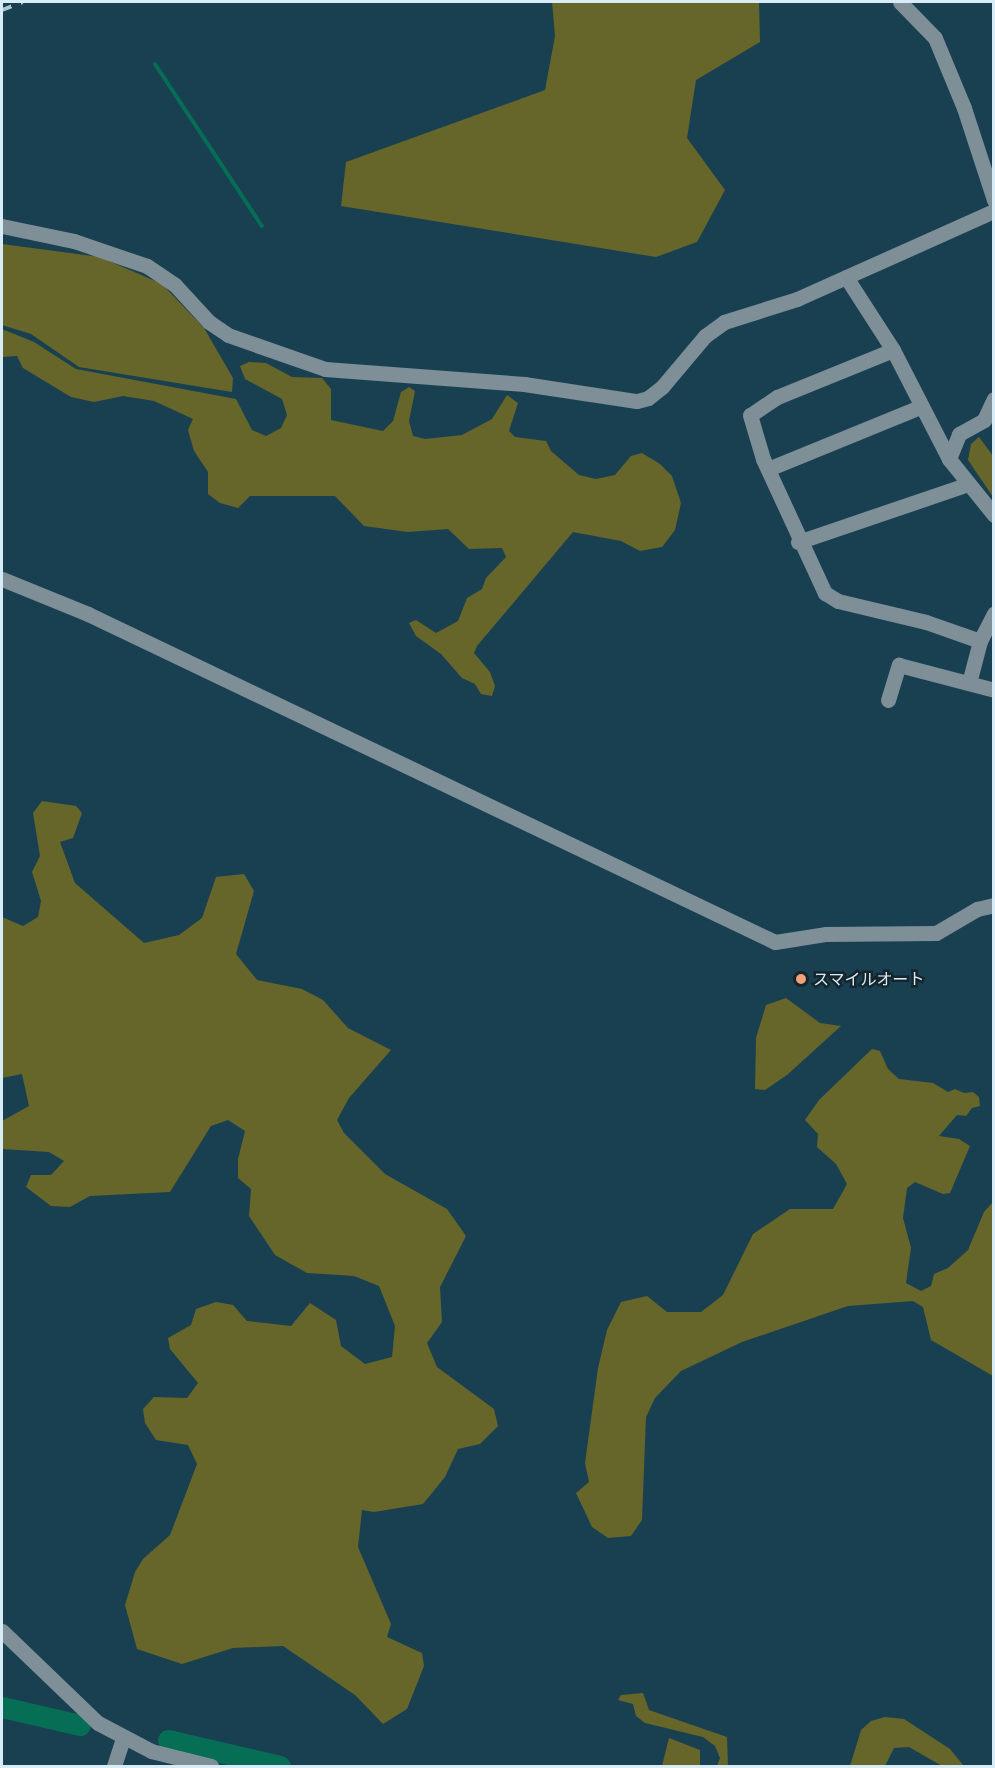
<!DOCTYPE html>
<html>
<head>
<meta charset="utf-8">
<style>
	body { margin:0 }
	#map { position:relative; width:995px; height:1768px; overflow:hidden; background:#194051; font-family:"IBM Plex Sans","Noto Sans JP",sans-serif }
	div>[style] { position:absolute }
	.green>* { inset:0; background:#66652a }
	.stream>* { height:4px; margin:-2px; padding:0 2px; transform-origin:2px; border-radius:2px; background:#066e54 }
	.river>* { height:21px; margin:-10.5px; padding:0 10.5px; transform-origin:10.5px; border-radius:10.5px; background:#066e54 }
	.minor>* { height:15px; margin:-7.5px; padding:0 7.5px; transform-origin:7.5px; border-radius:7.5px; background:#7e8f98 }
	.rail>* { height:4px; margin-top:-2px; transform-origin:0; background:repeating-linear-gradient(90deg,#aec7d2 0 10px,transparent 0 20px) }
	.dots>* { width:16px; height:16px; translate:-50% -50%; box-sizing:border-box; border:3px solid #14252c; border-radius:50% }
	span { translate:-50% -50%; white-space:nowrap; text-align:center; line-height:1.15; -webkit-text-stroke:5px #14252c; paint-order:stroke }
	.poi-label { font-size:16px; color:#d7ecf6 }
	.left { translate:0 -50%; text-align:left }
	.frame { position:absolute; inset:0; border:3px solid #d7ecf6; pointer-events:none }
</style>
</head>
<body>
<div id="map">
	<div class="green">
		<i style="clip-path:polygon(552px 2px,759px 2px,760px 42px,696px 80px,687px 138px,725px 190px,697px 242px,656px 257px,341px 206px,346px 162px,545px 90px,555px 36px)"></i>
		<i style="clip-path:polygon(2px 244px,100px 257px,162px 284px,204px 328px,233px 378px,232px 392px,79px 367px,31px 334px,2px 325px)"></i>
		<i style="clip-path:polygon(2px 329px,34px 342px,76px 369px,236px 399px,252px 430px,266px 436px,281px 428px,287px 415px,282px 399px,245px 379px,240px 366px,249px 362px,266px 363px,292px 377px,322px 378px,331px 389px,331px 420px,383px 431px,393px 421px,401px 392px,409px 387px,415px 391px,409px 421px,413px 436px,425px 439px,462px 435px,492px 419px,507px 395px,518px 403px,509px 431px,515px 437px,546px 441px,551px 451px,579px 475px,596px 479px,615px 475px,631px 456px,642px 453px,660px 464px,672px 476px,681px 503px,675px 530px,662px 547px,640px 551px,621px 541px,573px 532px,477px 646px,474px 653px,490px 672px,495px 686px,492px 696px,481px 694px,475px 684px,462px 678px,441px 654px,416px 636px,409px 623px,416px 620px,436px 633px,458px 621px,467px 598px,482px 589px,486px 578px,506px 557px,502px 548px,469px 549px,448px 529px,408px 532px,364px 526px,335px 496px,250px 496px,238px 508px,220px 503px,208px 494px,208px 472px,194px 451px,188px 430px,193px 419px,154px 401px,123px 396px,94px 402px,71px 397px,23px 368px,17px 356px,2px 357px)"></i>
		<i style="clip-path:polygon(979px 437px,993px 456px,993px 497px,968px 460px,971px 444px)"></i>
		<i style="clip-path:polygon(42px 801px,76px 806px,82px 813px,73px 838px,60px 842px,75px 883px,144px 943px,179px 935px,202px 918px,216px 877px,244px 874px,254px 891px,236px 954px,257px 980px,302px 989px,323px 1000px,348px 1028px,391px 1050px,349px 1098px,337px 1120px,344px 1133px,385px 1174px,447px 1209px,466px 1236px,440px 1287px,442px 1322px,427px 1343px,437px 1367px,494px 1409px,498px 1426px,480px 1444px,458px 1449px,445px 1477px,423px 1504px,374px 1512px,362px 1510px,358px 1547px,391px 1624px,387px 1637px,422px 1653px,424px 1666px,407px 1709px,383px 1724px,355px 1695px,283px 1646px,233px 1648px,182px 1664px,137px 1649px,125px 1605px,135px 1572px,143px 1559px,170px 1535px,197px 1464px,188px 1445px,156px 1440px,145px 1423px,143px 1409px,154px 1397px,187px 1398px,198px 1383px,170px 1349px,168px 1338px,191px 1325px,196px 1309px,216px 1302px,233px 1305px,247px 1321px,291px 1326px,310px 1303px,336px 1320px,341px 1346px,365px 1364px,392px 1357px,395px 1326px,379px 1286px,354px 1276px,307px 1273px,275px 1255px,249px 1216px,251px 1189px,238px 1178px,238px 1159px,245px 1131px,228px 1120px,211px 1126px,170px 1192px,90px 1196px,70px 1207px,51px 1206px,26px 1187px,31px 1175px,51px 1175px,64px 1161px,49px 1152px,2px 1149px,2px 1121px,29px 1106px,22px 1074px,2px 1078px,2px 917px,23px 926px,38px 917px,41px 901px,32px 872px,40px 856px,33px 813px)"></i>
		<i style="clip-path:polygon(786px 998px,820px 1023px,841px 1026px,787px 1075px,765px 1090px,755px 1089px,756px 1038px,766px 1005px)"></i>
		<i style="clip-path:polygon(872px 1049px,880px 1051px,888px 1069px,899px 1079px,933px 1083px,948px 1092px,955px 1089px,964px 1093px,973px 1092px,979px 1097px,980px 1106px,972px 1108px,966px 1116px,957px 1115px,939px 1136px,959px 1139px,970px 1146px,950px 1193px,943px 1194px,915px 1182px,907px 1188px,903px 1218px,911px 1248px,906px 1283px,921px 1291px,931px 1286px,934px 1274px,948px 1268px,968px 1250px,984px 1212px,993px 1202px,993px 1376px,931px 1340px,923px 1307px,913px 1301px,848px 1306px,742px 1342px,681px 1371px,655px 1398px,646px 1417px,642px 1520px,631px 1536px,608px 1538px,592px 1527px,576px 1493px,589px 1482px,585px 1463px,598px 1368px,607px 1330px,621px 1302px,647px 1296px,667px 1312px,701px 1312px,723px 1295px,753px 1234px,790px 1209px,833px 1209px,847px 1184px,836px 1164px,817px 1147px,818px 1134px,805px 1120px,819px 1100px)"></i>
		<i style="clip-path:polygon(643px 1693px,649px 1710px,727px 1737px,728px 1766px,717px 1766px,720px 1758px,715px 1746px,703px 1737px,645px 1723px,636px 1716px,633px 1704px,618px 1700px,621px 1695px)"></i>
		<i style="clip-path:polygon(885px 1717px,904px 1719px,950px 1749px,964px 1766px,942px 1766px,909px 1747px,894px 1748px,885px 1766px,850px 1766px,861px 1730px,871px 1721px)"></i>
		<i style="clip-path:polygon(669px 1738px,700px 1750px,700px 1766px,662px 1766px)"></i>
	</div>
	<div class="stream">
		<i style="left:155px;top:64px;width:194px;rotate:56.6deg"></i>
	</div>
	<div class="river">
		<i style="left:2px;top:1707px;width:80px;rotate:13deg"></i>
		<i style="left:168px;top:1740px;width:115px;rotate:13.1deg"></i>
	</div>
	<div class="minor">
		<i style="left:900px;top:2px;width:50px;rotate:45.8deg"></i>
		<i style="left:935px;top:38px;width:76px;rotate:67.5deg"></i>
		<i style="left:964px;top:108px;width:97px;rotate:71.9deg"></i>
		<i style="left:2px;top:226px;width:74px;rotate:11.8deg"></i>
		<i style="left:74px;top:241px;width:77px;rotate:18.9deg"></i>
		<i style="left:147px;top:266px;width:34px;rotate:34deg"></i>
		<i style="left:175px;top:285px;width:50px;rotate:47.4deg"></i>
		<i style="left:209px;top:322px;width:23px;rotate:34deg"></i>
		<i style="left:228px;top:335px;width:103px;rotate:19.3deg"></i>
		<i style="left:325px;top:369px;width:200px;rotate:4.3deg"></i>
		<i style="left:524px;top:384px;width:114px;rotate:8.6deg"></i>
		<i style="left:637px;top:401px;width:11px;rotate:-15deg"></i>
		<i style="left:648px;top:398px;width:18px;rotate:-38deg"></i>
		<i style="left:662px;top:387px;width:67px;rotate:-49.9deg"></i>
		<i style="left:705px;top:336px;width:24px;rotate:-36deg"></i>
		<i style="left:724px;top:322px;width:77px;rotate:-17.5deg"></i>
		<i style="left:797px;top:299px;width:216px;rotate:-24.1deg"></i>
		<i style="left:846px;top:277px;width:87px;rotate:57.2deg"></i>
		<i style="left:893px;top:350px;width:123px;rotate:62.8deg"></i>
		<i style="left:949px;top:459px;width:72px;rotate:51.2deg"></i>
		<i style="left:893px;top:350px;width:125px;rotate:157.9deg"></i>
		<i style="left:777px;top:397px;width:32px;rotate:146deg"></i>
		<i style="left:750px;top:415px;width:46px;rotate:73.5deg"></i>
		<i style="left:763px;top:459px;width:148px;rotate:65.2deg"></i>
		<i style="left:825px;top:593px;width:15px;rotate:32deg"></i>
		<i style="left:838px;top:601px;width:90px;rotate:13.4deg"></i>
		<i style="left:926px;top:622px;width:57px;rotate:19.4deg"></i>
		<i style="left:949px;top:459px;width:27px;rotate:-68deg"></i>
		<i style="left:959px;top:434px;width:29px;rotate:-29deg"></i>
		<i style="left:984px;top:420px;width:23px;rotate:-65deg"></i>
		<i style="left:768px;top:469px;width:166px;rotate:-22.2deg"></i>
		<i style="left:798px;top:542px;width:180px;rotate:-18.8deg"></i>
		<i style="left:2px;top:579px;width:93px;rotate:22.1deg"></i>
		<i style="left:88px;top:614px;width:761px;rotate:25.52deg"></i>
		<i style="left:775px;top:942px;width:52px;rotate:-8.9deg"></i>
		<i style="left:826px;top:934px;width:110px;rotate:-0.5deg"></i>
		<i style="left:936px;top:933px;width:48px;rotate:-30.3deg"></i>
		<i style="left:977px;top:909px;width:17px;rotate:-13deg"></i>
		<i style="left:969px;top:683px;width:43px;rotate:-75.3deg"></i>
		<i style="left:980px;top:641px;width:31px;rotate:-63deg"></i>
		<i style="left:888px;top:700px;width:37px;rotate:-73deg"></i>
		<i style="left:899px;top:665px;width:98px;rotate:14.7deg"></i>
		<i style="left:2px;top:1631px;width:133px;rotate:43.8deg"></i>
		<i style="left:98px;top:1723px;width:60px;rotate:27.8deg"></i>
		<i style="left:151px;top:1751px;width:62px;rotate:14deg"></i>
		<i style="left:114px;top:1766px;width:29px;rotate:-72deg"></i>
	</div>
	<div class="rail">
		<i style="left:2px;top:10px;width:22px;rotate:-21deg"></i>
	</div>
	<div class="dots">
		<i style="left:801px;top:979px;background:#f0a279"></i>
	</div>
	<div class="poi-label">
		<span class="left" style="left:813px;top:979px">スマイルオート</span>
	</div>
	<div class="frame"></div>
</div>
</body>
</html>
